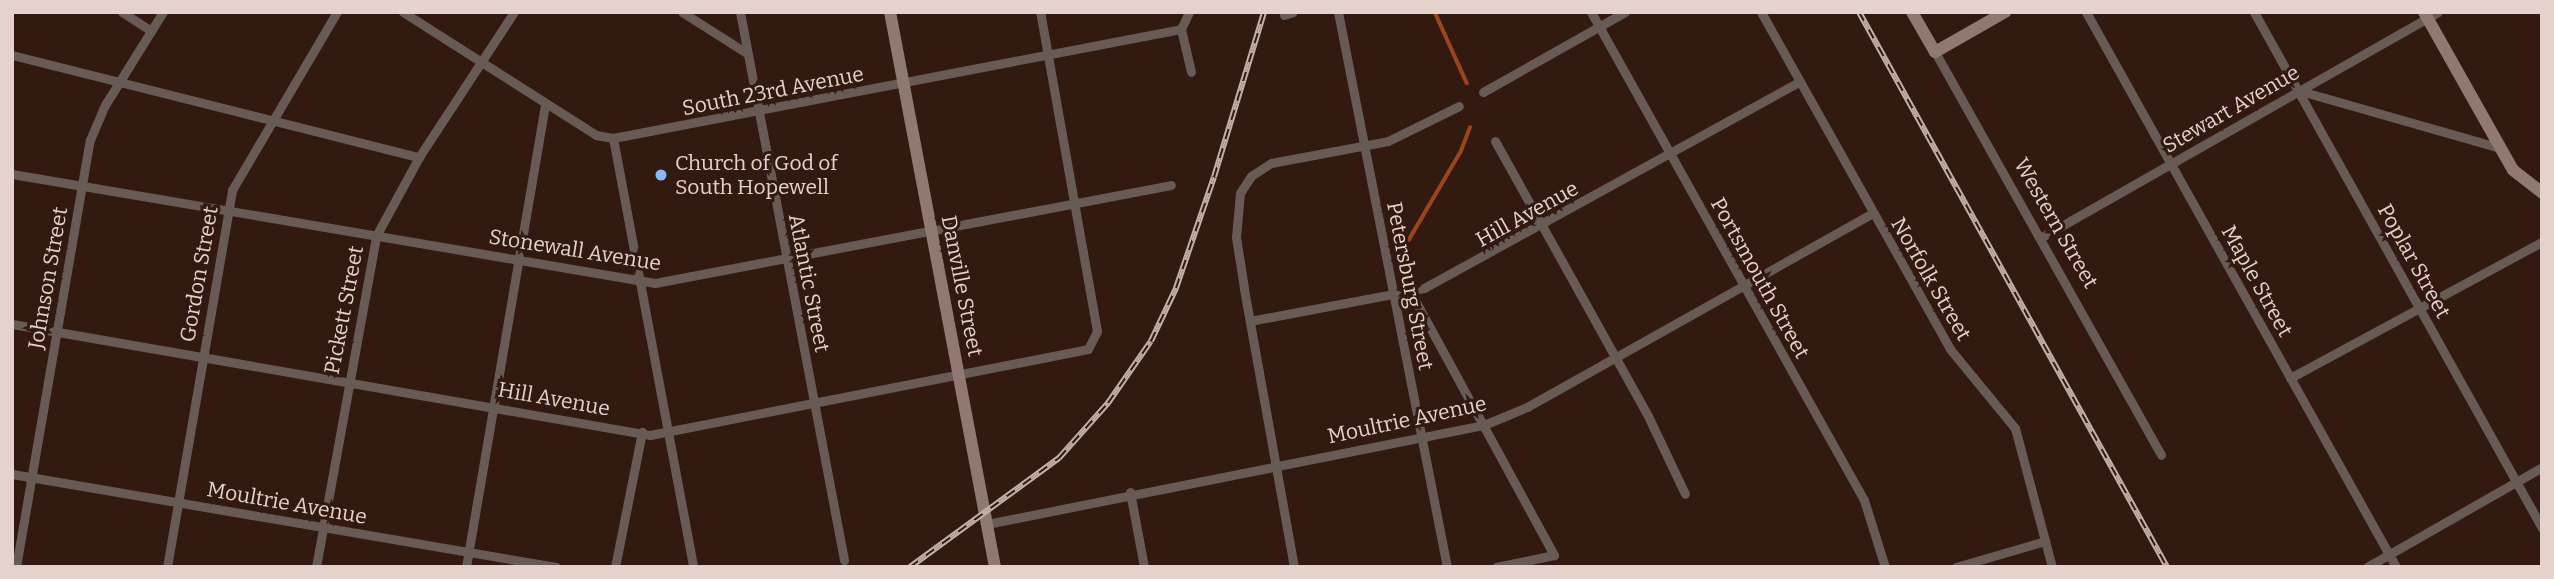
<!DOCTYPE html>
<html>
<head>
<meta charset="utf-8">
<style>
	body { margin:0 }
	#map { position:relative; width:2554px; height:579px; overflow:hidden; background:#331a10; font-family:Bitter,serif }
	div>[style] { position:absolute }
	.stream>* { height:3.5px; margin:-1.75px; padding:0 1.75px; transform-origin:1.75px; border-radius:1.75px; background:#9a451e }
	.street>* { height:9px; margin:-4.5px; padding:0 4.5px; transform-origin:4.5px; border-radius:4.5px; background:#685a54 }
	.secondary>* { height:12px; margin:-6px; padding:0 6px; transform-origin:6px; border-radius:6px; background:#8f7971 }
	.rail>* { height:6px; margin-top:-3px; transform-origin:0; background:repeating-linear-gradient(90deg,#331a10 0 10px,#c3b0a8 0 20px); box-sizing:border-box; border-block:2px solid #c3b0a8 }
	.dots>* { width:19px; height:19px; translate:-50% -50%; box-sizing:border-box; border:4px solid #331a10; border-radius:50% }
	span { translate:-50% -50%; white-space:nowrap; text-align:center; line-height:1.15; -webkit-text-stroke:6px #331a10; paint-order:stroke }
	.street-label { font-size:21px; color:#e4d2cb }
	.poi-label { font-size:21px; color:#e4d2cb }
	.left { translate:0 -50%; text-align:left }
	.frame { position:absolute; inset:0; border:14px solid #e4d2cb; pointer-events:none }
</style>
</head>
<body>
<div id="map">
	<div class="stream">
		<i style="left:1435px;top:12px;width:78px;rotate:65.7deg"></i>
		<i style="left:1407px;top:243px;width:107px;rotate:-59.6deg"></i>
		<i style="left:1461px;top:151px;width:25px;rotate:-69deg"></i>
	</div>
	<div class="street">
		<i style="left:122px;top:12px;width:35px;rotate:33deg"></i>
		<i style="left:403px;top:12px;width:229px;rotate:32.5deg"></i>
		<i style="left:596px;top:135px;width:17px;rotate:10deg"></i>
		<i style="left:613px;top:138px;width:578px;rotate:-10.86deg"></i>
		<i style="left:682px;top:12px;width:75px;rotate:32.4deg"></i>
		<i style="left:740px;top:12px;width:558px;rotate:79.25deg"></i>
		<i style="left:1189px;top:12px;width:19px;rotate:115deg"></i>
		<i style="left:1181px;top:29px;width:44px;rotate:76.9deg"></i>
		<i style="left:1338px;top:12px;width:566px;rotate:78.89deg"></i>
		<i style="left:1591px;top:12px;width:559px;rotate:60.78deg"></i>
		<i style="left:1864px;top:500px;width:70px;rotate:72.6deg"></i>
		<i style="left:1761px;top:12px;width:386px;rotate:60.7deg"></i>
		<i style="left:1950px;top:349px;width:102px;rotate:50.6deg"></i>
		<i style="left:2015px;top:428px;width:144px;rotate:75.1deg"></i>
		<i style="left:2086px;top:12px;width:636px;rotate:60.81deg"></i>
		<i style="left:2254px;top:12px;width:591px;rotate:60.83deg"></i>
		<i style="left:1284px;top:15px;width:9px;rotate:-18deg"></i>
		<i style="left:1935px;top:52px;width:462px;rotate:60.7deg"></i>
		<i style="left:12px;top:55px;width:420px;rotate:14.1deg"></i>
		<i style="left:2297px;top:90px;width:211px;rotate:15.9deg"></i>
		<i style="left:1483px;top:92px;width:163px;rotate:-29.4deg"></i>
		<i style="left:613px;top:138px;width:436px;rotate:79.4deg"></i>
		<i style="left:1495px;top:141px;width:315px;rotate:60.9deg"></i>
		<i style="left:1648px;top:416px;width:86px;rotate:64.6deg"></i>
		<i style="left:12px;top:174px;width:652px;rotate:9.62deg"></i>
		<i style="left:655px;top:283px;width:525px;rotate:-10.75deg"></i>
		<i style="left:2042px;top:237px;width:455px;rotate:-29.6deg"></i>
		<i style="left:1410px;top:291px;width:301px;rotate:61.4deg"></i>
		<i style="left:1554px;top:555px;width:59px;rotate:168.3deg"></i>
		<i style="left:1250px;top:321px;width:177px;rotate:-10.7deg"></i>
		<i style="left:1424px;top:288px;width:429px;rotate:-28.8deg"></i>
		<i style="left:12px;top:324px;width:648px;rotate:9.87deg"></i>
		<i style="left:650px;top:435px;width:446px;rotate:-11.1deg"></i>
		<i style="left:1088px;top:349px;width:20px;rotate:-63deg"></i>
		<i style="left:1097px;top:331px;width:324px;rotate:-100.1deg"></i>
		<i style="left:2290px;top:378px;width:286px;rotate:-28.4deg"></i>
		<i style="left:12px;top:474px;width:552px;rotate:9.7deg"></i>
		<i style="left:1130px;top:492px;width:76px;rotate:79.4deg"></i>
		<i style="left:987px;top:524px;width:507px;rotate:-11.27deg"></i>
		<i style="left:1484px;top:425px;width:47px;rotate:-22.7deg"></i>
		<i style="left:1527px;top:407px;width:396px;rotate:-29.3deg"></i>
		<i style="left:16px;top:567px;width:433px;rotate:-80.2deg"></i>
		<i style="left:90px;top:140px;width:38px;rotate:-67deg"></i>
		<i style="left:105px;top:105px;width:110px;rotate:-58.1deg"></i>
		<i style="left:167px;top:567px;width:383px;rotate:-80.2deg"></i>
		<i style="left:232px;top:190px;width:207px;rotate:-59.5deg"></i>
		<i style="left:316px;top:567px;width:336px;rotate:-79.7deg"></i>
		<i style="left:376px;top:236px;width:90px;rotate:-61.4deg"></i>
		<i style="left:419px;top:157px;width:173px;rotate:-56.8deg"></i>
		<i style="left:466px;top:567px;width:470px;rotate:-80.3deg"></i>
		<i style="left:615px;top:567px;width:138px;rotate:-78.7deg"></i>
		<i style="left:1294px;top:567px;width:283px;rotate:-100.2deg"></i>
		<i style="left:1244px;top:288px;width:52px;rotate:-98.9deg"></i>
		<i style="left:1236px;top:237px;width:44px;rotate:-84.8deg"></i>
		<i style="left:1240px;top:193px;width:20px;rotate:-57deg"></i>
		<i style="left:1251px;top:176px;width:24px;rotate:-33deg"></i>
		<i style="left:1271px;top:163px;width:119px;rotate:-10.6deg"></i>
		<i style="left:1388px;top:141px;width:79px;rotate:-26.2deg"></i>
		<i style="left:1956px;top:567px;width:93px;rotate:-16.3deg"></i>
		<i style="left:2367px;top:567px;width:202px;rotate:-29.7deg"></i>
	</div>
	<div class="secondary">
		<i style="left:890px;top:12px;width:565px;rotate:79.29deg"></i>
		<i style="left:1912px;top:12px;width:46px;rotate:60.1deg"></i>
		<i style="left:1935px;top:52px;width:81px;rotate:-29.7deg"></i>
		<i style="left:2424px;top:12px;width:181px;rotate:60.6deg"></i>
		<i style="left:2513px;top:170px;width:37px;rotate:38deg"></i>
	</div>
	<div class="rail">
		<i style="left:1859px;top:12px;width:635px;rotate:60.97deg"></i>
		<i style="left:910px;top:567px;width:185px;rotate:-36.2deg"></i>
		<i style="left:1059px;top:458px;width:74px;rotate:-48.3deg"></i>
		<i style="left:1108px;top:403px;width:75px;rotate:-55.3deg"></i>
		<i style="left:1151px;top:341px;width:59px;rotate:-64.7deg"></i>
		<i style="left:1176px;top:288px;width:117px;rotate:-71.1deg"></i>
		<i style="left:1214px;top:177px;width:172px;rotate:-73.1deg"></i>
	</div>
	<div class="dots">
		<i style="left:661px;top:175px;background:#85bbfb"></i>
	</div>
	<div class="street-label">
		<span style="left:773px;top:91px;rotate:-11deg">South 23rd Avenue</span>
		<span style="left:2231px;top:109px;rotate:-30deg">Stewart Avenue</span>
		<span style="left:1527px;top:214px;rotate:-29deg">Hill Avenue</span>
		<span style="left:2056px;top:223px;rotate:60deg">Western Street</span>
		<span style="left:575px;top:250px;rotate:9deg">Stonewall Avenue</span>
		<span style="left:2414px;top:261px;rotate:61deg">Poplar Street</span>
		<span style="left:199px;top:274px;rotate:-80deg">Gordon Street</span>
		<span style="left:48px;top:278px;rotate:-80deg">Johnson Street</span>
		<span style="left:1760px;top:278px;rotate:61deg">Portsmouth Street</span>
		<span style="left:1931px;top:279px;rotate:60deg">Norfolk Street</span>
		<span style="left:2257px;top:281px;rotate:61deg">Maple Street</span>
		<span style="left:809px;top:283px;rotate:79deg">Atlantic Street</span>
		<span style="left:962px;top:286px;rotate:79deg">Danville Street</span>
		<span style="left:1410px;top:286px;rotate:79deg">Petersburg Street</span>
		<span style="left:344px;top:310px;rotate:-79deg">Pickett Street</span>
		<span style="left:554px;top:399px;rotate:10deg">Hill Avenue</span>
		<span style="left:1407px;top:420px;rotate:-12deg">Moultrie Avenue</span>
		<span style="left:287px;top:503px;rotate:10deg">Moultrie Avenue</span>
	</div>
	<div class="poi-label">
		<span class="left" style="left:675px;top:175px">Church of God of<br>South Hopewell</span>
	</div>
	<div class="frame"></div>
</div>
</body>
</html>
